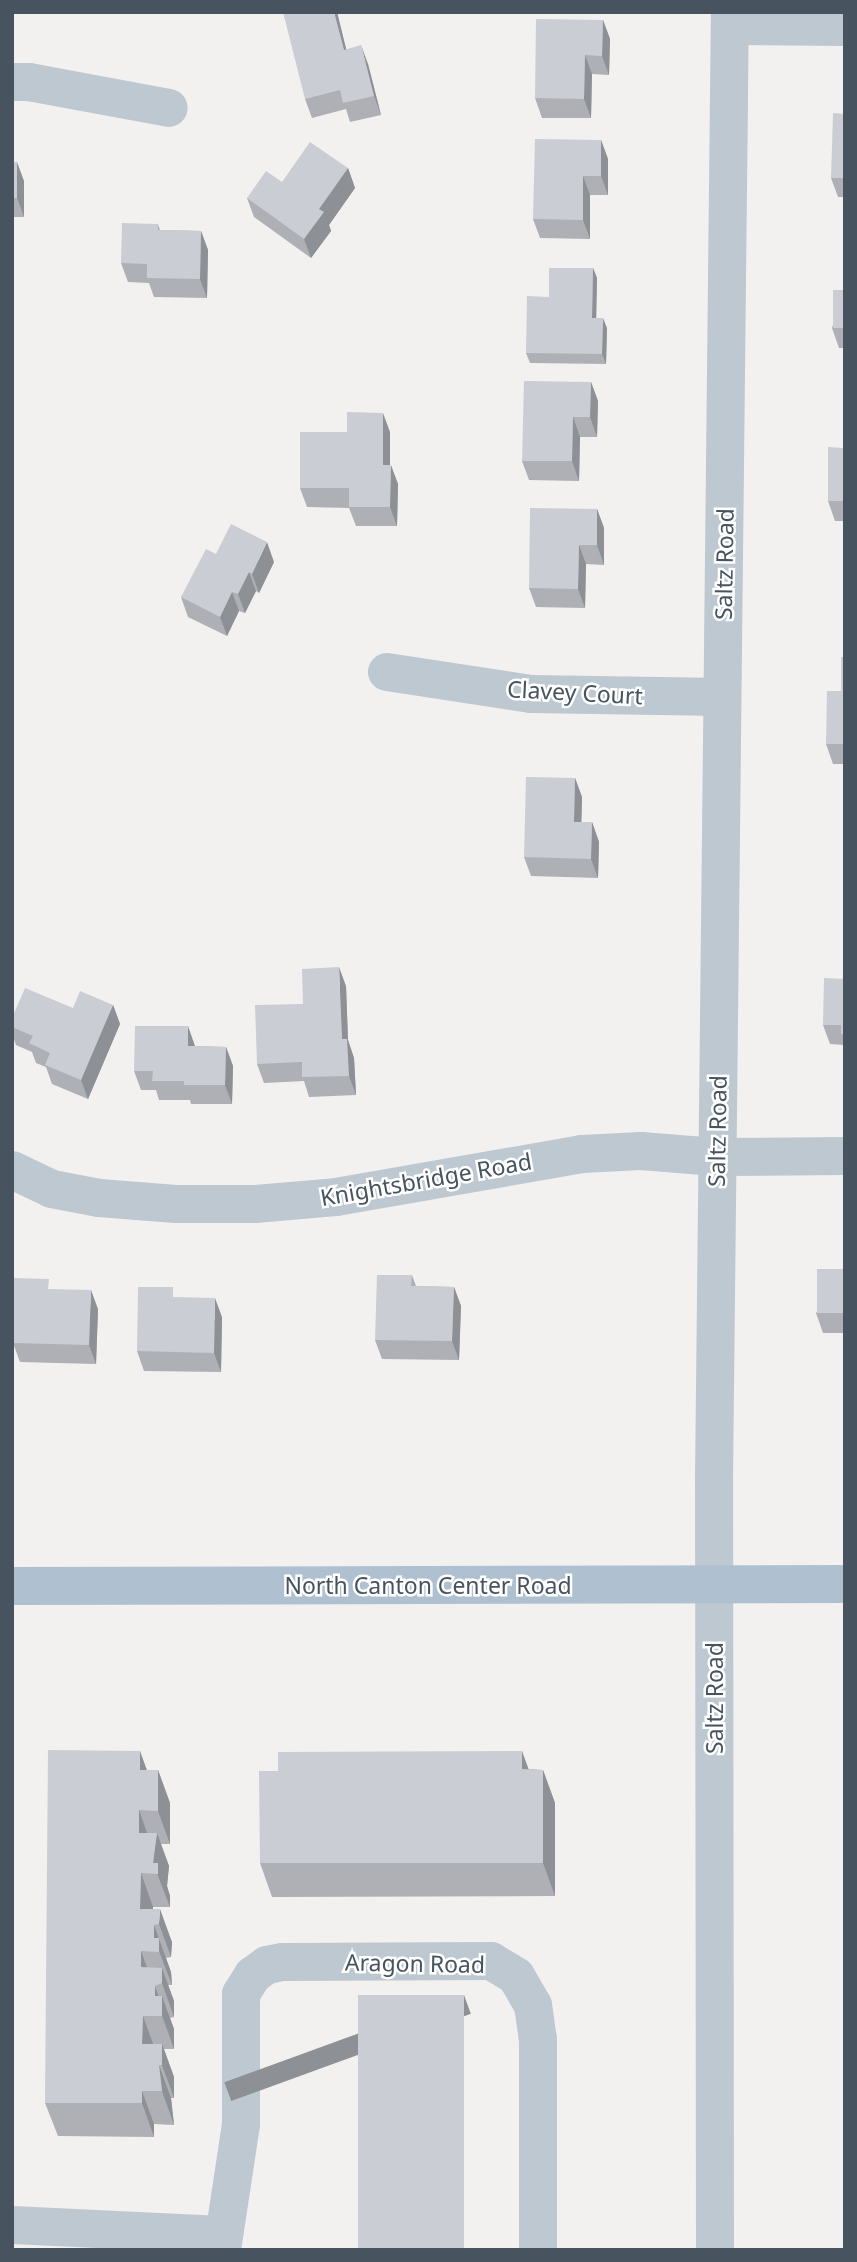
<!DOCTYPE html>
<html>
<head>
<meta charset="utf-8">
<style>
	body { margin:0 }
	#map { position:relative; width:857px; height:2262px; overflow:hidden; background:#f3f0f0; font-family:"Noto Sans",sans-serif }
	div>[style] { position:absolute }
	.minor>* { height:38px; margin:-19px; padding:0 19px; transform-origin:19px; border-radius:19px; background:#bdc8d0 }
	.major>* { height:38px; margin:-19px; padding:0 19px; transform-origin:19px; border-radius:19px; background:#afc0d0 }
	.wall>* { inset:0; background:#aeb0b5 }
	.shaded-wall>* { inset:0; background:#8d9094; transform-origin:0 0 }
	.building>* { inset:0; background:#cacdd3; transform-origin:0 0 }
	span { translate:-50% -50%; white-space:nowrap; text-align:center; line-height:1.15; -webkit-text-stroke:5px #fff; paint-order:stroke }
	.street-label { font-size:23px; color:#47545f }
	.frame { position:absolute; inset:0; border:14px solid #47545f; pointer-events:none }
</style>
</head>
<body>
<div id="map">
	<div class="minor">
		<i style="left:730px;top:26px;width:115px;rotate:0.5deg"></i>
		<i style="left:12px;top:82px;width:17px"></i>
		<i style="left:29px;top:82px;width:142px;rotate:10.5deg"></i>
		<i style="left:387px;top:672px;width:146px;rotate:8.7deg"></i>
		<i style="left:531px;top:694px;width:191px;rotate:0.9deg"></i>
		<i style="left:12px;top:1170px;width:44px;rotate:25.4deg"></i>
		<i style="left:52px;top:1189px;width:48px;rotate:10.8deg"></i>
		<i style="left:99px;top:1198px;width:77px;rotate:4.5deg"></i>
		<i style="left:176px;top:1204px;width:79px"></i>
		<i style="left:255px;top:1204px;width:81px;rotate:-4.9deg"></i>
		<i style="left:336px;top:1197px;width:250px;rotate:-9.9deg"></i>
		<i style="left:582px;top:1154px;width:59px;rotate:-2.9deg"></i>
		<i style="left:641px;top:1151px;width:75px;rotate:4.6deg"></i>
		<i style="left:716px;top:1157px;width:129px;rotate:-0.4deg"></i>
		<i style="left:12px;top:2225px;width:210px;rotate:2.7deg"></i>
		<i style="left:222px;top:2250px;width:127px;rotate:-81.4deg"></i>
		<i style="left:241px;top:2124px;width:130px;rotate:-90deg"></i>
		<i style="left:241px;top:1994px;width:22px;rotate:-58deg"></i>
		<i style="left:253px;top:1975px;width:17px;rotate:-36deg"></i>
		<i style="left:267px;top:1965px;width:15px;rotate:-11deg"></i>
		<i style="left:282px;top:1962px;width:209px;rotate:-0.3deg"></i>
		<i style="left:491px;top:1961px;width:29px;rotate:31deg"></i>
		<i style="left:516px;top:1976px;width:34px;rotate:60deg"></i>
		<i style="left:533px;top:2005px;width:34px;rotate:82deg"></i>
		<i style="left:538px;top:2039px;width:211px;rotate:90deg"></i>
		<i style="left:715px;top:2250px;width:769px;rotate:-90.07deg"></i>
		<i style="left:714px;top:1481px;width:1469px;rotate:-89.38deg"></i>
	</div>
	<div class="major">
		<i style="left:12px;top:1586px;width:833px;rotate:-0.14deg"></i>
	</div>
	<div class="wall">
		<i style="clip-path:polygon(337px 12px,346px 49px,368px 64px,381px 115px,350px 122px,346px 109px,312px 118px,305px 99px)"></i>
		<i style="clip-path:polygon(603px 20px,610px 39px,609px 75px,592px 74px,591px 118px,542px 118px,535px 98px)"></i>
		<i style="clip-path:polygon(845px 114px,845px 197px,838px 197px,831px 178px)"></i>
		<i style="clip-path:polygon(601px 140px,608px 159px,608px 195px,590px 195px,590px 239px,540px 238px,533px 219px)"></i>
		<i style="clip-path:polygon(12px 162px,24px 181px,24px 217px,12px 217px)"></i>
		<i style="clip-path:polygon(348px 168px,355px 188px,329px 225px,331px 231px,311px 258px,254px 217px,247px 198px,282px 182px)"></i>
		<i style="clip-path:polygon(158px 224px,160px 230px,201px 231px,208px 250px,207px 298px,154px 297px,149px 283px,128px 282px,121px 263px)"></i>
		<i style="clip-path:polygon(593px 268px,597px 278px,596px 318px,607px 328px,606px 364px,530px 363px,526px 353px,549px 297px)"></i>
		<i style="clip-path:polygon(845px 290px,845px 348px,839px 348px,832px 328px)"></i>
		<i style="clip-path:polygon(591px 382px,598px 401px,597px 437px,580px 437px,579px 481px,529px 480px,522px 461px)"></i>
		<i style="clip-path:polygon(845px 413px,845px 521px,835px 521px,828px 501px,843px 448px)"></i>
		<i style="clip-path:polygon(390px 432px,390px 465px,398px 484px,397px 526px,356px 526px,349px 508px,307px 507px,300px 488px)"></i>
		<i style="clip-path:polygon(597px 509px,604px 528px,604px 565px,586px 564px,585px 608px,536px 607px,529px 588px)"></i>
		<i style="clip-path:polygon(216px 554px,274px 562px,259px 593px,256px 591px,245px 613px,239px 611px,227px 636px,188px 617px,181px 597px)"></i>
		<i style="clip-path:polygon(845px 657px,845px 764px,833px 764px,826px 744px,841px 691px)"></i>
		<i style="clip-path:polygon(575px 778px,582px 797px,581px 822px,592px 822px,599px 842px,598px 878px,531px 876px,524px 857px)"></i>
		<i style="clip-path:polygon(845px 979px,845px 1045px,830px 1044px,823px 1025px)"></i>
		<i style="clip-path:polygon(346px 986px,348px 1040px,354px 1058px,356px 1095px,309px 1097px,304px 1081px,264px 1083px,257px 1064px,303px 1004px)"></i>
		<i style="clip-path:polygon(113px 1005px,120px 1024px,88px 1099px,52px 1084px,46px 1067px,36px 1063px,32px 1052px,16px 1045px,12px 1034px,12px 1018px,73px 1008px)"></i>
		<i style="clip-path:polygon(195px 1046px,226px 1047px,233px 1066px,232px 1104px,191px 1104px,190px 1100px,159px 1100px,156px 1090px,141px 1090px,134px 1071px)"></i>
		<i style="clip-path:polygon(845px 1269px,845px 1333px,823px 1333px,816px 1313px)"></i>
		<i style="clip-path:polygon(412px 1275px,416px 1286px,454px 1287px,461px 1306px,459px 1360px,382px 1359px,375px 1340px)"></i>
		<i style="clip-path:polygon(52px 1289px,98px 1309px,96px 1364px,20px 1362px,13px 1343px)"></i>
		<i style="clip-path:polygon(222px 1317px,221px 1372px,144px 1371px,137px 1351px)"></i>
		<i style="clip-path:polygon(528px 1769px,543px 1770px,555px 1803px,555px 1896px,272px 1897px,260px 1863px)"></i>
		<i style="clip-path:polygon(147px 1770px,158px 1770px,170px 1803px,170px 1844px,161px 1844px,169px 1866px,167px 1886px,170px 1896px,170px 1907px,153px 1907px,153px 1909px,172px 1942px,171px 1957px,166px 1958px,171px 1972px,172px 1985px,168px 1985px,174px 2001px,174px 2017px,170px 2018px,174px 2029px,174px 2049px,164px 2049px,174px 2077px,174px 2098px,171px 2098px,174px 2125px,154px 2124px,154px 2137px,58px 2136px,45px 2103px)"></i>
	</div>
	<div class="shaded-wall">
		<i style="clip-path:polygon(334px 12px,337px 12px,351px 69px,344px 50px)"></i>
		<i style="clip-path:polygon(603px 20px,610px 39px,609px 75px,602px 56px)"></i>
		<i style="clip-path:polygon(361px 45px,368px 64px,381px 115px,374px 96px)"></i>
		<i style="clip-path:polygon(585px 55px,592px 74px,591px 118px,584px 99px)"></i>
		<i style="clip-path:polygon(601px 140px,608px 159px,608px 195px,601px 176px)"></i>
		<i style="clip-path:polygon(17px 162px,24px 181px,24px 217px,17px 198px)"></i>
		<i style="clip-path:polygon(348px 168px,355px 188px,329px 225px,331px 231px,311px 258px,304px 239px,319px 209px)"></i>
		<i style="clip-path:polygon(583px 176px,590px 195px,590px 239px,583px 220px)"></i>
		<i style="clip-path:polygon(201px 231px,208px 250px,207px 298px,200px 279px)"></i>
		<i style="clip-path:polygon(593px 268px,597px 278px,596px 328px,592px 318px)"></i>
		<i style="clip-path:polygon(603px 318px,607px 328px,606px 364px,602px 354px)"></i>
		<i style="clip-path:polygon(591px 382px,598px 401px,597px 437px,590px 417px)"></i>
		<i style="clip-path:polygon(383px 413px,390px 432px,390px 484px,383px 465px)"></i>
		<i style="clip-path:polygon(573px 417px,580px 437px,579px 481px,572px 461px)"></i>
		<i style="clip-path:polygon(391px 465px,398px 484px,397px 526px,390px 507px)"></i>
		<i style="clip-path:polygon(597px 509px,604px 528px,604px 565px,597px 545px)"></i>
		<i style="clip-path:polygon(267px 542px,274px 562px,259px 593px,252px 574px)"></i>
		<i style="clip-path:polygon(579px 545px,586px 564px,585px 608px,578px 589px)"></i>
		<i style="clip-path:polygon(249px 572px,256px 591px,245px 613px,238px 594px)"></i>
		<i style="clip-path:polygon(232px 592px,239px 611px,227px 636px,220px 617px)"></i>
		<i style="clip-path:polygon(575px 778px,582px 797px,581px 842px,574px 822px)"></i>
		<i style="clip-path:polygon(592px 822px,599px 842px,598px 878px,591px 859px)"></i>
		<i style="clip-path:polygon(339px 967px,346px 986px,348px 1040px,354px 1058px,356px 1095px,349px 1076px,342px 1039px)"></i>
		<i style="clip-path:polygon(113px 1005px,120px 1024px,88px 1099px,81px 1080px)"></i>
		<i style="clip-path:polygon(188px 1026px,195px 1046px,188px 1046px)"></i>
		<i style="clip-path:polygon(226px 1047px,233px 1066px,232px 1104px,225px 1085px)"></i>
		<i style="clip-path:polygon(454px 1287px,461px 1306px,459px 1360px,452px 1341px)"></i>
		<i style="clip-path:polygon(91px 1290px,98px 1309px,96px 1364px,89px 1345px)"></i>
		<i style="clip-path:polygon(215px 1298px,222px 1317px,221px 1372px,214px 1353px)"></i>
		<i style="clip-path:polygon(140px 1751px,152px 1784px,140px 1770px)"></i>
		<i style="clip-path:polygon(522px 1751px,534px 1784px,522px 1769px)"></i>
		<i style="clip-path:polygon(158px 1770px,170px 1803px,170px 1844px,158px 1811px)"></i>
		<i style="clip-path:polygon(543px 1770px,555px 1803px,555px 1896px,543px 1863px)"></i>
		<i style="clip-path:polygon(139px 1810px,151px 1844px,139px 1833px)"></i>
		<i style="clip-path:polygon(157px 1833px,169px 1866px,167px 1886px,170px 1896px,170px 1907px,153px 1863px)"></i>
		<i style="clip-path:polygon(141px 1873px,153px 1907px,152px 1942px,140px 1909px)"></i>
		<i style="clip-path:polygon(160px 1909px,172px 1942px,171px 1957px,159px 1924px)"></i>
		<i style="clip-path:polygon(154px 1925px,171px 1972px,172px 1985px,154px 1938px)"></i>
		<i style="clip-path:polygon(141px 1951px,153px 1984px,141px 1967px)"></i>
		<i style="clip-path:polygon(162px 1968px,174px 2001px,174px 2017px,162px 1983px)"></i>
		<i style="clip-path:polygon(155px 1986px,162px 2006px,162px 1996px,174px 2029px,174px 2049px,155px 1996px)"></i>
		<i style="left:464px;top:1995px;width:20px;height:255px;rotate:70deg"></i>
		<i style="clip-path:polygon(143px 2016px,155px 2049px,142px 2044px)"></i>
		<i style="clip-path:polygon(162px 2044px,174px 2077px,174px 2098px,162px 2065px)"></i>
		<i style="clip-path:polygon(159px 2065px,171px 2098px,174px 2125px,162px 2091px)"></i>
		<i style="clip-path:polygon(142px 2091px,154px 2124px,154px 2137px,142px 2103px)"></i>
	</div>
	<div class="building">
		<i style="clip-path:polygon(283px 12px,334px 12px,344px 50px,361px 45px,374px 96px,343px 103px,340px 90px,305px 99px)"></i>
		<i style="clip-path:polygon(536px 19px,603px 20px,602px 56px,585px 55px,584px 99px,535px 98px)"></i>
		<i style="clip-path:polygon(833px 113px,845px 114px,845px 178px,831px 178px)"></i>
		<i style="clip-path:polygon(535px 139px,601px 140px,601px 176px,583px 176px,583px 220px,533px 219px)"></i>
		<i style="clip-path:polygon(310px 142px,348px 168px,319px 209px,324px 212px,304px 239px,247px 198px,266px 171px,282px 182px)"></i>
		<i style="left:12px;top:162px;width:5px;height:36px"></i>
		<i style="clip-path:polygon(122px 223px,158px 224px,158px 230px,201px 231px,200px 279px,147px 278px,147px 264px,121px 263px)"></i>
		<i style="clip-path:polygon(549px 268px,593px 268px,592px 318px,603px 318px,602px 354px,526px 353px,527px 296px,549px 297px)"></i>
		<i style="left:833px;top:290px;width:12px;height:38px"></i>
		<i style="clip-path:polygon(524px 381px,591px 382px,590px 417px,573px 417px,572px 461px,522px 461px)"></i>
		<i style="clip-path:polygon(347px 412px,383px 413px,383px 465px,391px 465px,390px 507px,349px 507px,349px 488px,300px 488px,300px 432px,347px 432px)"></i>
		<i style="clip-path:polygon(843px 413px,845px 413px,845px 501px,828px 501px,828px 447px,843px 448px)"></i>
		<i style="clip-path:polygon(530px 508px,597px 509px,597px 545px,579px 545px,578px 589px,529px 588px)"></i>
		<i style="clip-path:polygon(231px 524px,267px 542px,252px 574px,249px 572px,238px 594px,232px 592px,220px 617px,181px 597px,206px 549px,216px 554px)"></i>
		<i style="clip-path:polygon(841px 657px,845px 657px,845px 744px,826px 744px,827px 691px,841px 691px)"></i>
		<i style="clip-path:polygon(526px 777px,575px 778px,574px 822px,592px 822px,591px 859px,524px 857px)"></i>
		<i style="clip-path:polygon(339px 967px,342px 1039px,347px 1039px,349px 1076px,302px 1077px,302px 1062px,257px 1064px,255px 1005px,303px 1004px,302px 969px)"></i>
		<i style="clip-path:polygon(824px 978px,845px 979px,845px 1034px,841px 1034px,841px 1025px,823px 1025px)"></i>
		<i style="clip-path:polygon(25px 988px,73px 1008px,80px 991px,113px 1005px,81px 1080px,45px 1065px,50px 1053px,29px 1043px,33px 1036px,12px 1027px,12px 1018px)"></i>
		<i style="clip-path:polygon(135px 1026px,188px 1026px,188px 1046px,226px 1047px,225px 1085px,184px 1085px,184px 1081px,152px 1081px,153px 1071px,134px 1071px)"></i>
		<i style="left:817px;top:1269px;width:28px;height:44px"></i>
		<i style="clip-path:polygon(377px 1275px,412px 1275px,411px 1286px,454px 1287px,452px 1341px,375px 1340px)"></i>
		<i style="clip-path:polygon(14px 1278px,49px 1279px,48px 1289px,91px 1290px,89px 1345px,13px 1343px)"></i>
		<i style="clip-path:polygon(138px 1287px,173px 1287px,173px 1297px,215px 1298px,214px 1353px,137px 1351px)"></i>
		<i style="clip-path:polygon(48px 1750px,140px 1751px,140px 1770px,158px 1770px,158px 1811px,139px 1810px,139px 1833px,157px 1833px,153px 1863px,158px 1863px,158px 1874px,141px 1873px,140px 1909px,160px 1909px,159px 1924px,154px 1925px,154px 1938px,159px 1938px,159px 1952px,141px 1951px,141px 1967px,162px 1968px,162px 1983px,155px 1986px,155px 1996px,162px 1996px,162px 2016px,143px 2016px,142px 2044px,162px 2044px,162px 2065px,159px 2065px,162px 2091px,142px 2091px,142px 2103px,45px 2103px)"></i>
		<i style="clip-path:polygon(522px 1751px,522px 1769px,543px 1770px,543px 1863px,260px 1863px,259px 1771px,278px 1771px,278px 1752px)"></i>
		<i style="left:464px;top:1995px;width:255px;height:106px;rotate:90deg"></i>
	</div>
	<div class="street-label">
		<span style="left:724px;top:564px;rotate:-89deg">Saltz Road</span>
		<span style="left:575px;top:692px;rotate:3deg">Clavey Court</span>
		<span style="left:717px;top:1131px;rotate:-89deg">Saltz Road</span>
		<span style="left:426px;top:1179px;rotate:-10deg">Knightsbridge Road</span>
		<span style="left:428px;top:1585px">North Canton Center Road</span>
		<span style="left:714px;top:1698px;rotate:-90deg">Saltz Road</span>
		<span style="left:415px;top:1963px;rotate:1deg">Aragon Road</span>
	</div>
	<div class="frame"></div>
</div>
</body>
</html>
